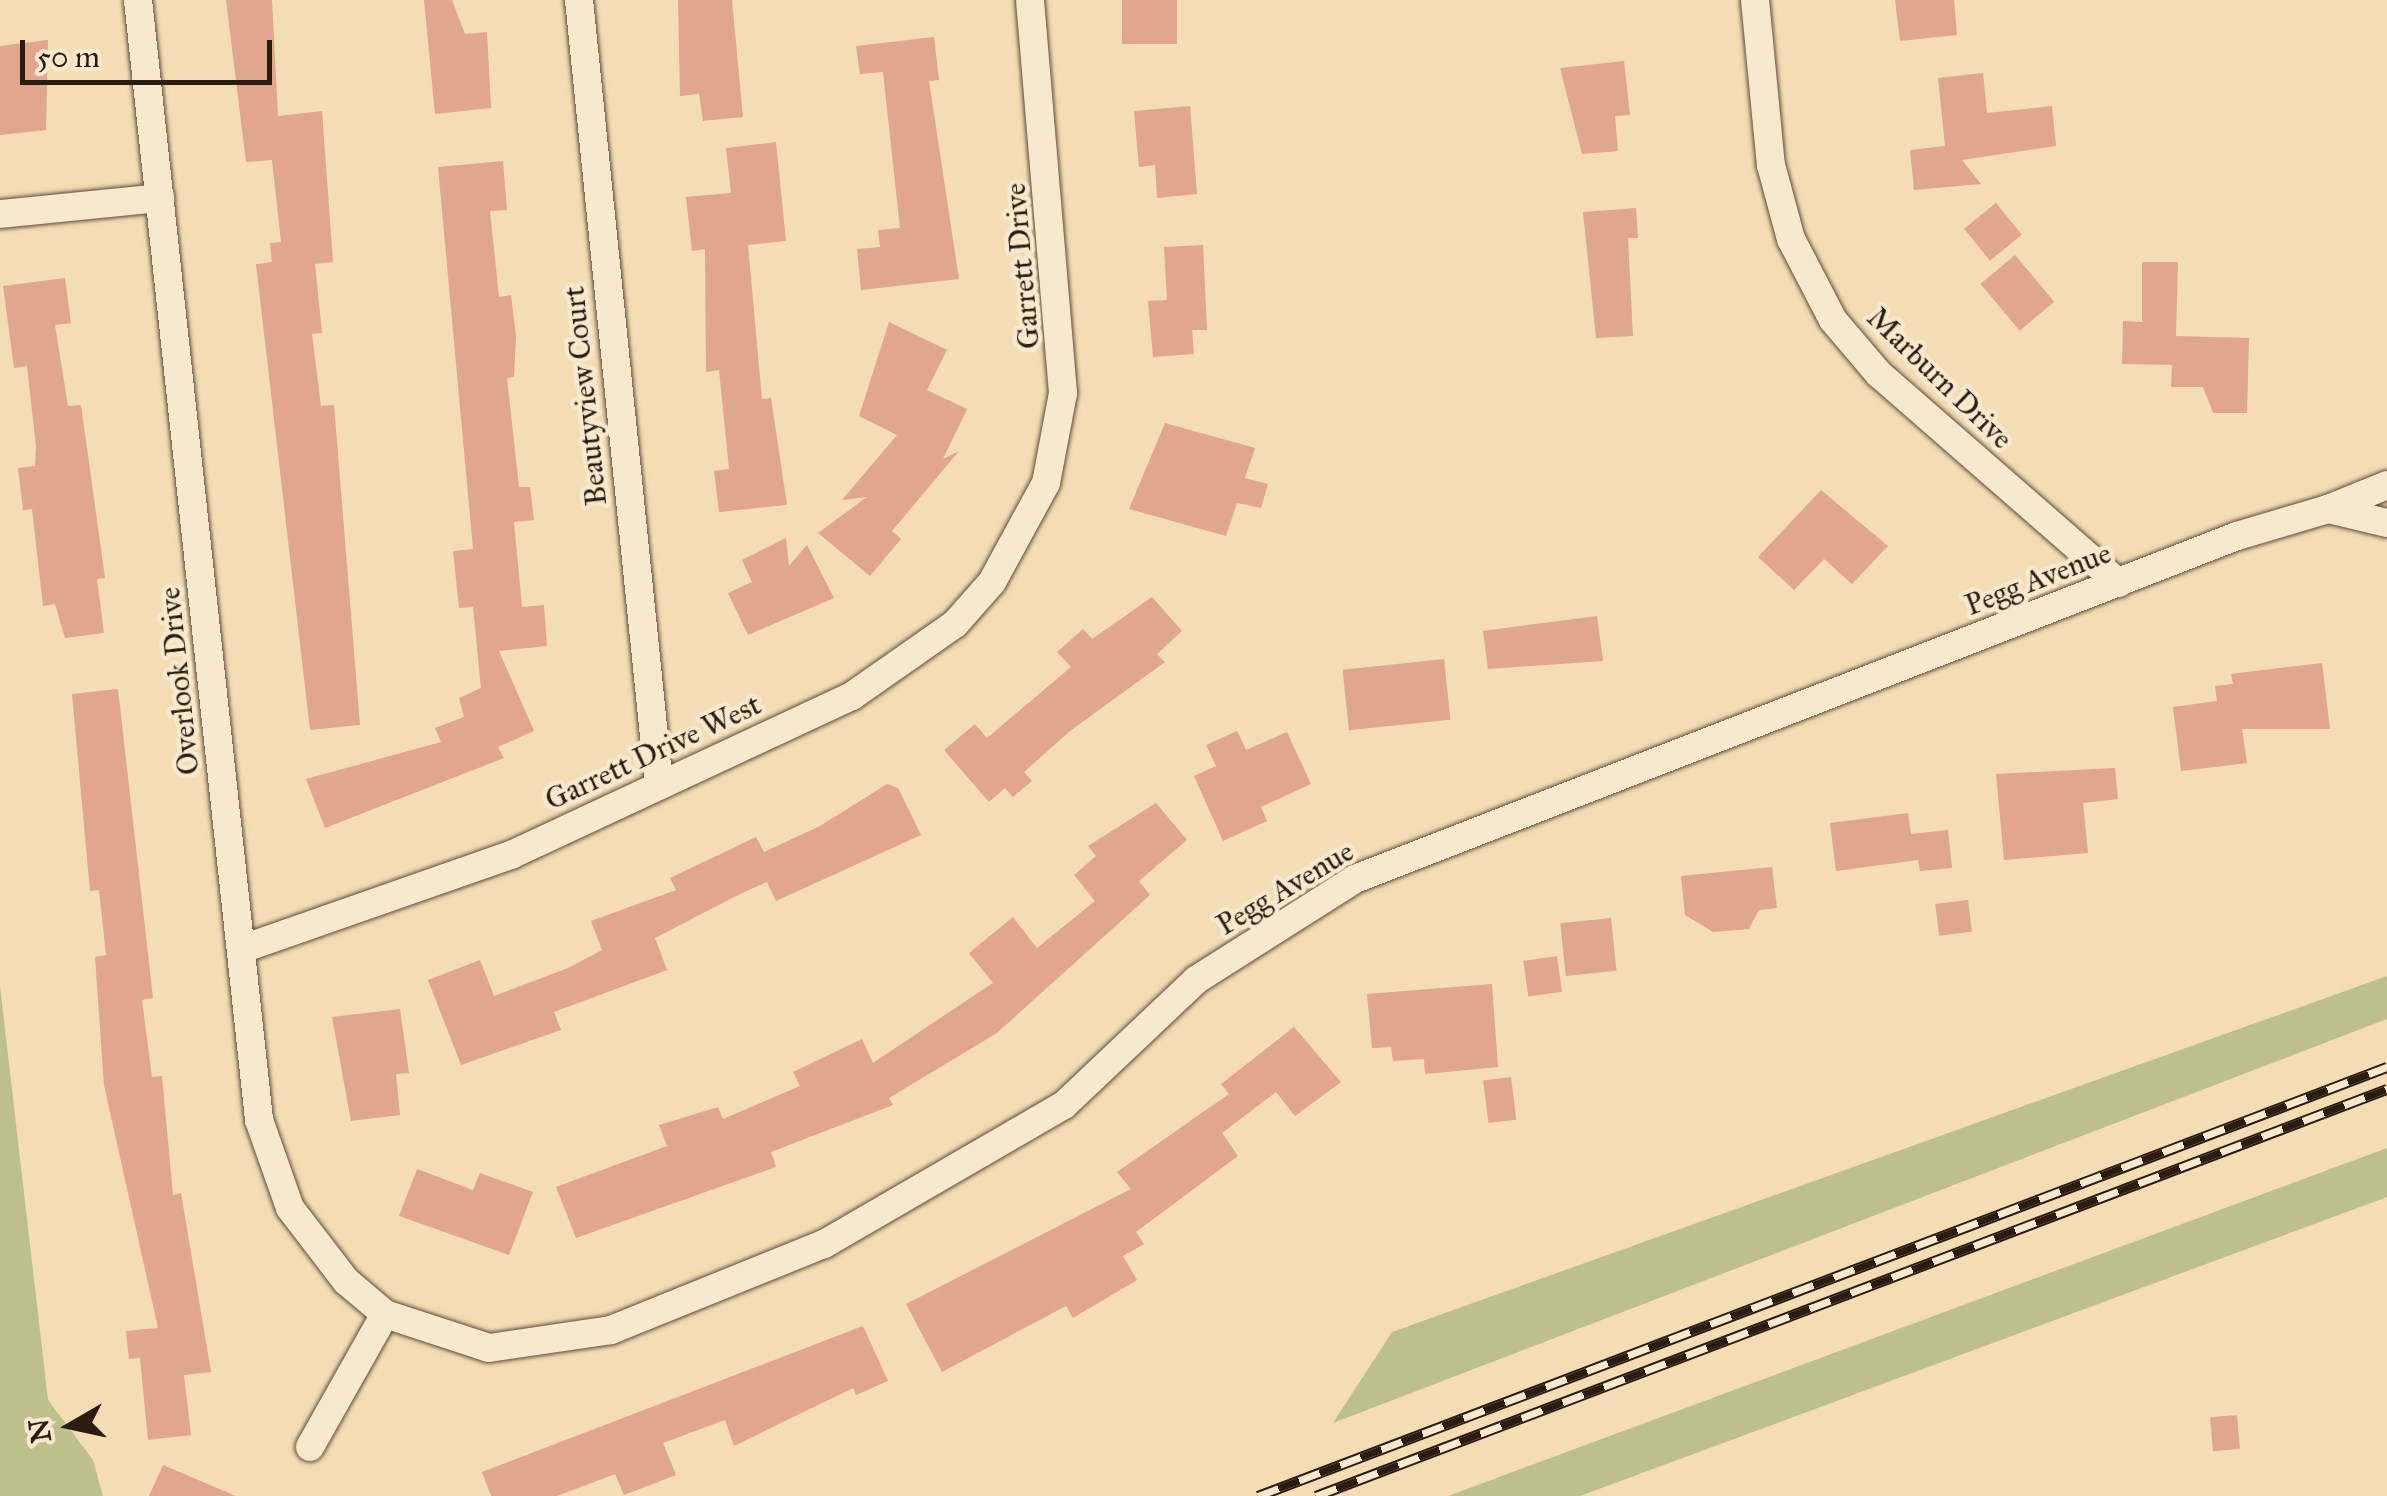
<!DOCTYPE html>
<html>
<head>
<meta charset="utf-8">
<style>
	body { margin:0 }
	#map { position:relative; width:2387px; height:1496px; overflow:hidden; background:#f4dcb4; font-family:"IM FELL Great Primer",serif }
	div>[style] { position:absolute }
	.green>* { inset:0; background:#bdc08c }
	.building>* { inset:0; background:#e0a68e; transform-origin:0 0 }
	.roads { filter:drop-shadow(0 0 2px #5c4c39) drop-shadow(0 0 2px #5c4c39) }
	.minor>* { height:28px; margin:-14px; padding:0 14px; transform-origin:14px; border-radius:14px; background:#f8e8ce }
	.rail>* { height:11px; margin-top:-5.5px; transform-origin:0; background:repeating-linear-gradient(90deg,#f8e8ce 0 22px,#2a1c10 0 44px); box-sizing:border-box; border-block:2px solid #2a1c10 }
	span { translate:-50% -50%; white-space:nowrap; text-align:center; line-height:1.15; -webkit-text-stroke:9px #f8e8ce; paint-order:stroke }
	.street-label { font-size:30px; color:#2a1c10 }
	.north { position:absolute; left:20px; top:1376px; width:100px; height:100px; -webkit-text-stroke:8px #f8e8ce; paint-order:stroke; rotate:261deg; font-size:28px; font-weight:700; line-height:40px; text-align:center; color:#2a1c10 }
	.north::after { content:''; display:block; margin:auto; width:35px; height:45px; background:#2a1c10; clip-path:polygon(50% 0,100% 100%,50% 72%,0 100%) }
	.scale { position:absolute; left:20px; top:40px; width:252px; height:45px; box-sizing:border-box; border:5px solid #2a1c10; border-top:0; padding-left:12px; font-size:30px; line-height:35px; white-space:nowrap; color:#2a1c10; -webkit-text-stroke:8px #f8e8ce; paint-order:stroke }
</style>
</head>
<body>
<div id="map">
	<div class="green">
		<i style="clip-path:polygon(2387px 976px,2387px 1019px,1333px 1423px,1392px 1332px)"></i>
		<i style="clip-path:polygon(0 986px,48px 1400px,93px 1460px,103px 1496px,0 1496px)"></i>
		<i style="clip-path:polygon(2387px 1148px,2387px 1197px,1580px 1496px,1448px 1496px)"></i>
	</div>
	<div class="building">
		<i style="clip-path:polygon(226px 0,272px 0,278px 116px,322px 111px,333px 262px,315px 264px,322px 333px,312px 334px,321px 406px,334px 405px,360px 725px,310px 730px,256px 264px,272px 262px,270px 243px,281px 242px,272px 160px,246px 162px)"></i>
		<i style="clip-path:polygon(424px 0,452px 0,465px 34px,487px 32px,491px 108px,435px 114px)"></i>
		<i style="clip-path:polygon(678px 0,732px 0,743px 117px,703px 121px,699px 94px,680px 96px)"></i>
		<i style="left:1122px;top:0;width:55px;height:44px"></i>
		<i style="clip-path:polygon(1895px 0,1954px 0,1957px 35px,1900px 41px)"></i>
		<i style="clip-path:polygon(934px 37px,939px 80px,929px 81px,959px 279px,861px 290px,857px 249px,880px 247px,878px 230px,900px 228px,883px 72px,860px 74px,856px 46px)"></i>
		<i style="clip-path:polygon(48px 40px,46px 130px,0 135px,0 46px)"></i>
		<i style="clip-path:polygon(1624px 61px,1630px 115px,1615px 116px,1618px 151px,1582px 154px,1560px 68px)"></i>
		<i style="clip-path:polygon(1983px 73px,1987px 113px,2052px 106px,2056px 146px,1962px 160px,1981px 184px,1914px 190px,1910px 150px,1945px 146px,1938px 78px)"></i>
		<i style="clip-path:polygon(1190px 106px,1197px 194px,1157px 198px,1155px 165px,1139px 167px,1134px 111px)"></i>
		<i style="clip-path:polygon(776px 142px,786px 241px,748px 245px,762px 399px,771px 398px,787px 505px,719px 512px,714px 471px,729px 469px,719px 370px,706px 372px,705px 249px,692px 251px,686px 197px,731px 193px,726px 148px)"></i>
		<i style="clip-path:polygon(503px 161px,507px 210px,490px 211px,499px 297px,511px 295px,516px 336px,514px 377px,507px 378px,519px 487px,530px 487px,534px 520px,514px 522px,522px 607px,544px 605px,547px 646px,499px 651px,534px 731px,498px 747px,504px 758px,325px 828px,306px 779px,441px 742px,435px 728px,464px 717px,459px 698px,481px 688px,473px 607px,459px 608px,453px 551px,473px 549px,438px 167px)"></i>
		<i style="left:1996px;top:203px;width:41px;height:41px;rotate:51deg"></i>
		<i style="clip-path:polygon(1636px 208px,1638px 238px,1628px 238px,1633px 336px,1596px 338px,1583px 212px)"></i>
		<i style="clip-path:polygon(1203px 245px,1207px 330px,1192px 330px,1194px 354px,1153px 357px,1148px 301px,1167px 300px,1164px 247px)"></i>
		<i style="left:2015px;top:255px;width:61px;height:45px;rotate:50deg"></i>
		<i style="clip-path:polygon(2142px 262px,2178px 262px,2176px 336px,2249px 338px,2247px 413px,2213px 413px,2203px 387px,2171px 387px,2172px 365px,2122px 364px,2123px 321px,2142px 322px)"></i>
		<i style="clip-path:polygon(65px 278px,71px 323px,55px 325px,68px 406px,81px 405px,105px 578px,97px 579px,104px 633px,65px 638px,55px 604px,43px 606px,32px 509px,23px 510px,18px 468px,35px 466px,36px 447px,27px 366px,14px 368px,3px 286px)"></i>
		<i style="clip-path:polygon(889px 322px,947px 350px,927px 390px,967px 409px,943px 459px,959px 451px,892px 531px,901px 539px,870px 576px,818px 533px,867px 497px,842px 500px,897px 435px,859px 416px)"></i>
		<i style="clip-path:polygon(1165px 423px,1255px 448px,1245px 478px,1268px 484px,1261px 508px,1237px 503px,1226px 536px,1129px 509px)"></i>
		<i style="clip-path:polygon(1821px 490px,1888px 546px,1852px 584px,1824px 559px,1794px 590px,1758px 557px)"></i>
		<i style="clip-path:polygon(786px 538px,789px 566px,807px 545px,834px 598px,748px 635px,728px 593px,752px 582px,742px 560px)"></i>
		<i style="clip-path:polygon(1152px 597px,1182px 631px,1157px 654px,1165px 662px,1070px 731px,1024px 772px,1032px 781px,1013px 797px,1005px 788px,989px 802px,944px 750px,975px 724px,987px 738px,1071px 667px,1057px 652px,1083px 629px,1092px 639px)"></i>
		<i style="clip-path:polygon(1597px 616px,1603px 661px,1488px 669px,1483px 631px)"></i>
		<i style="left:1444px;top:659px;width:61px;height:102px;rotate:84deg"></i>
		<i style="clip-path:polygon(2322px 663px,2330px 729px,2242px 729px,2247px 763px,2181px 771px,2173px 707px,2217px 701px,2215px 686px,2233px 684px,2231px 674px)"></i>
		<i style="clip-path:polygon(118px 689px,153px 998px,142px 1000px,152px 1077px,162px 1076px,173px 1195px,181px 1193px,211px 1372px,184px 1375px,191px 1435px,148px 1440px,140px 1358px,129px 1359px,126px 1331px,158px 1328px,104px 1085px,95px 957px,106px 955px,99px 890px,90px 891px,72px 694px)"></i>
		<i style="clip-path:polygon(1237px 731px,1246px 750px,1287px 732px,1311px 784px,1261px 807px,1267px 821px,1223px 841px,1194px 776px,1216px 766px,1206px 745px)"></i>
		<i style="clip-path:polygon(2115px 768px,2118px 799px,2083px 803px,2088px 853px,2004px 860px,1996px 774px)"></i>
		<i style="clip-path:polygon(887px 784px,898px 788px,921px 835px,776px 901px,767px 882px,740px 894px,655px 938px,667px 970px,554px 1012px,561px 1030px,461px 1065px,428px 980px,480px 960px,494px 996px,568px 968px,602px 950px,591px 921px,676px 890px,670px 878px,756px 837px,764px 852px,820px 826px)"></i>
		<i style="clip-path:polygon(1156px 803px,1187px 840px,1139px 881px,1150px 895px,997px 1033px,889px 1098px,893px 1105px,771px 1152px,776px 1167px,576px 1238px,556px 1187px,667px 1146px,659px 1125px,718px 1107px,723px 1119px,800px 1086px,793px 1072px,862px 1039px,873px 1063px,993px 983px,969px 953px,1013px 917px,1037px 948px,1095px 901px,1074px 875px,1096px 856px,1088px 846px)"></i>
		<i style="clip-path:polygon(1908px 813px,1911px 834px,1948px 830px,1952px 868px,1920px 871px,1918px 860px,1836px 871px,1830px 823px)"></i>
		<i style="clip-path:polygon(1772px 867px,1777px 908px,1759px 910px,1749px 929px,1713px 932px,1685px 915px,1681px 876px)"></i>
		<i style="left:1968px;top:900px;width:32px;height:33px;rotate:83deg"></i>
		<i style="left:1611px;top:918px;width:53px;height:51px;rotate:84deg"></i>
		<i style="left:1557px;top:956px;width:36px;height:34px;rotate:82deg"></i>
		<i style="clip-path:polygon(1492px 984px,1498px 1067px,1425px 1074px,1424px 1059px,1393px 1061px,1391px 1047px,1372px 1048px,1367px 994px)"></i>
		<i style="clip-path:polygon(400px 1009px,409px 1073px,396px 1074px,400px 1115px,351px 1121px,332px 1017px)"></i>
		<i style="clip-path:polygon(1294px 1027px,1341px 1082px,1295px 1116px,1276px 1092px,1222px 1133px,1238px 1156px,1136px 1232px,1144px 1244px,1123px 1256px,1137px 1280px,1073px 1318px,1066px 1306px,942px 1372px,906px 1304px,1131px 1189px,1117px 1172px,1229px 1094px,1221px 1084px)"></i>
		<i style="left:1511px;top:1077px;width:43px;height:28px;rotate:83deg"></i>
		<i style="clip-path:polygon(417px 1169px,473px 1190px,480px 1173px,533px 1192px,509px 1255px,399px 1216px)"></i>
		<i style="clip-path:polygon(863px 1326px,888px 1381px,856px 1395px,853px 1388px,734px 1446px,725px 1420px,663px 1443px,676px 1475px,624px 1495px,615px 1474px,557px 1496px,491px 1496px,482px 1472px)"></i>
		<i style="left:2237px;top:1415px;width:34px;height:27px;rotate:85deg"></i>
		<i style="clip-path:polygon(163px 1465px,236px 1496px,149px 1496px)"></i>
	</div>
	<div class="roads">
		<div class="minor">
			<i style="left:138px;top:0;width:1127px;rotate:83.83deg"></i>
			<i style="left:259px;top:1120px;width:93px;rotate:70.6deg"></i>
			<i style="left:290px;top:1208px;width:92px;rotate:52.5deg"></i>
			<i style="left:346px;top:1281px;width:51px;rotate:40.2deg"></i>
			<i style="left:385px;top:1314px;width:109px;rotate:18.1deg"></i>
			<i style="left:489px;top:1348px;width:123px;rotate:-8.4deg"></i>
			<i style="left:611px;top:1330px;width:230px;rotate:-22deg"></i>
			<i style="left:824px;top:1244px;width:277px;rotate:-30.1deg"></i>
			<i style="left:1064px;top:1105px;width:182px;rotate:-43.4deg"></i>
			<i style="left:1196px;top:980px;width:188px;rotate:-32.4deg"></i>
			<i style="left:1355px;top:879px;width:946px;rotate:-21.25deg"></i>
			<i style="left:2237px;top:536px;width:95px;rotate:-16.5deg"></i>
			<i style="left:2328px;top:509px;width:61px;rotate:13.3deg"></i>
			<i style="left:579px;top:0;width:789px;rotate:84.18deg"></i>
			<i style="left:1755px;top:0;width:166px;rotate:84.5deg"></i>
			<i style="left:1771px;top:165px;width:77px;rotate:74.9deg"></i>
			<i style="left:1791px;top:239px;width:91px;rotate:62.6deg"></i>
			<i style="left:1833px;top:320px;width:71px;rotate:49.6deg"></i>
			<i style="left:1879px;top:374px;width:318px;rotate:41.1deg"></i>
			<i style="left:0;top:214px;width:161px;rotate:-5.7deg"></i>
			<i style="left:2328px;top:509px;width:64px;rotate:-22.1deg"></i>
			<i style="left:242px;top:949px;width:285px;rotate:-19.3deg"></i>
			<i style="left:511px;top:855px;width:376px;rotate:-25deg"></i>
			<i style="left:852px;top:696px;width:126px;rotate:-35deg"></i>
			<i style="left:955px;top:624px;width:56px;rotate:-48.6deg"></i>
			<i style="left:992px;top:582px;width:113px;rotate:-61.4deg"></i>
			<i style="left:1046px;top:483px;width:92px;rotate:-79.3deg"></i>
			<i style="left:1063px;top:393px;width:394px;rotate:-94.8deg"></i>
			<i style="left:310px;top:1447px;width:153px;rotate:-60.6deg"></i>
		</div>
	</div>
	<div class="rail">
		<i style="left:1258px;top:1496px;width:1208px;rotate:-20.81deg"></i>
		<i style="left:1316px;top:1496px;width:1146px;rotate:-20.81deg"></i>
	</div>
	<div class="street-label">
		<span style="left:1022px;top:266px;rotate:-95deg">Garrett Drive</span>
		<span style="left:1940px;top:378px;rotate:44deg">Marburn Drive</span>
		<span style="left:585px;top:396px;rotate:-96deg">Beautyview Court</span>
		<span style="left:2038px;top:579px;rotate:-21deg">Pegg Avenue</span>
		<span style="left:179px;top:681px;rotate:-96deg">Overlook Drive</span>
		<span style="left:653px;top:752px;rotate:-25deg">Garrett Drive West</span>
		<span style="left:1285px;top:888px;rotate:-31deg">Pegg Avenue</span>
	</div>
	<div class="north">N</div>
	<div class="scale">50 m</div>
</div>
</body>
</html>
